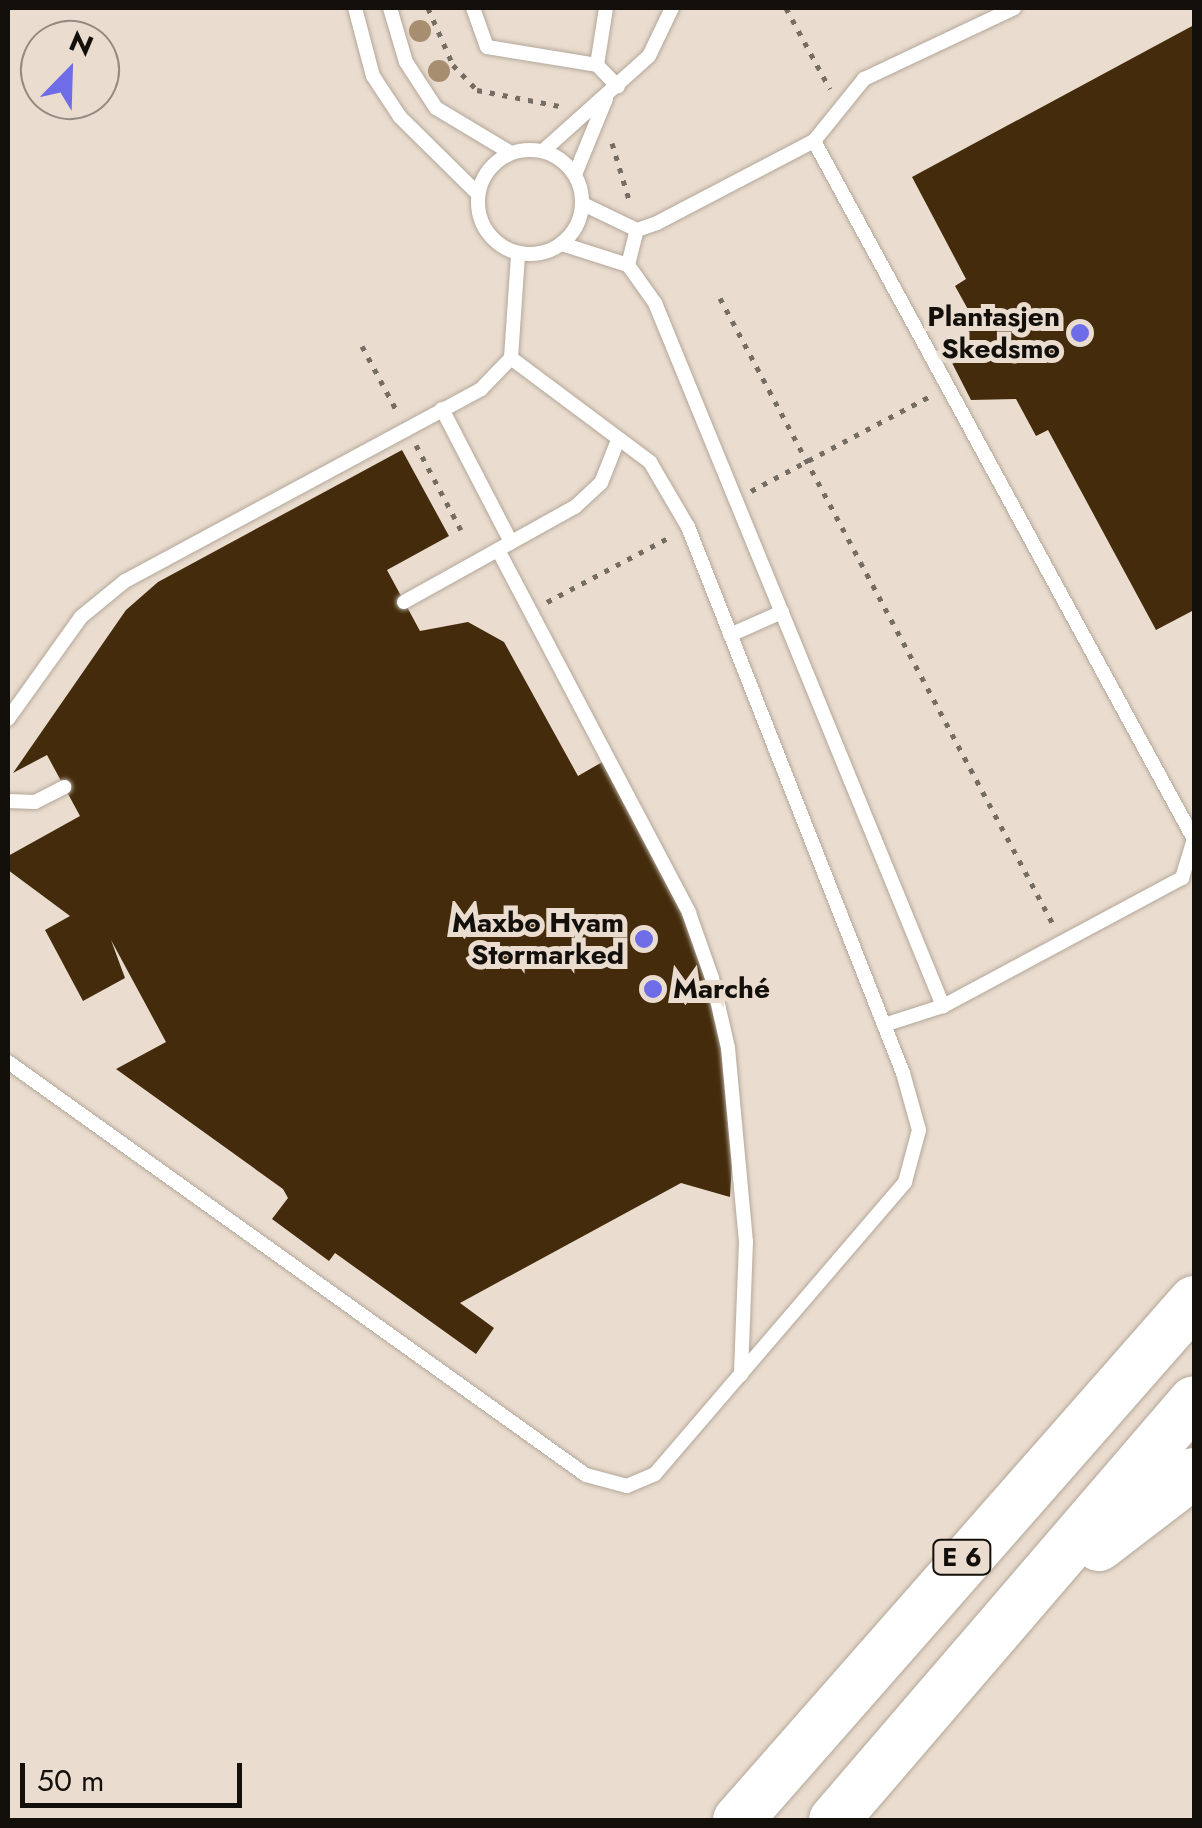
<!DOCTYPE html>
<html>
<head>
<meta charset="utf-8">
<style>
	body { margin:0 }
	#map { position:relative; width:1202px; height:1828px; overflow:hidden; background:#eaddcf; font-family:Jost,sans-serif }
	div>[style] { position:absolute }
	.building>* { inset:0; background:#432b0b }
	.path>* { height:5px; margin-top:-2.5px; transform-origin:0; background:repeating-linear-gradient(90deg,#756d64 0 5px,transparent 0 13px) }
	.roads { filter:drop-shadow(0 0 2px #b3a79a) drop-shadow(0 0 2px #b3a79a) }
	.lane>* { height:14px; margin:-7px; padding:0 7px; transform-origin:7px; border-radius:7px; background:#fff }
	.lane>.ring { margin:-7px; padding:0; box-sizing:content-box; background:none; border:14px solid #fff; border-radius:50% }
	.highway>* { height:50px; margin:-25px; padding:0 25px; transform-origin:25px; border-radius:25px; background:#fff }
	.trees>* { width:22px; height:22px; margin:-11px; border-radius:50%; background:#a78e70 }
	.dots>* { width:28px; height:28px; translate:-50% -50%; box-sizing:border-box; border:5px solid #eaddcf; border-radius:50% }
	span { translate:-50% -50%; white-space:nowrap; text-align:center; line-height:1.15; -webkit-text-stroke:10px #eaddcf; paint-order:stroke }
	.shield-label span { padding:2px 8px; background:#eaddcf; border:2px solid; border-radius:8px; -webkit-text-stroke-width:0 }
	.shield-label { font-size:25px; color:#130f0a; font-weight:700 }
	.poi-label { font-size:28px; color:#130f0a; font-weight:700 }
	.right { translate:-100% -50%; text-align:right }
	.left { translate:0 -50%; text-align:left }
	.frame { position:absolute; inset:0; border:10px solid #130f0a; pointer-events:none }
	.north { position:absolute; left:20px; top:20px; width:100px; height:100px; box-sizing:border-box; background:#eaddcf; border:2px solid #948b80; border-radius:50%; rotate:23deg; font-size:28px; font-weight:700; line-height:40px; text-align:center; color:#130f0a }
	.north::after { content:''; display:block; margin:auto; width:35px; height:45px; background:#6f6ce7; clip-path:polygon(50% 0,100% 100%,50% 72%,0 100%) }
	.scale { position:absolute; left:20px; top:1763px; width:222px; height:45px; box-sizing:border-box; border:5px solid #130f0a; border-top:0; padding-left:12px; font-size:30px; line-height:35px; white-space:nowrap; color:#130f0a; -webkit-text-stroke:8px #eaddcf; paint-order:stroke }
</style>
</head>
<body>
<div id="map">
	<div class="building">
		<i style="clip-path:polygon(1194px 25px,1194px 610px,1156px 630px,1048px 430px,1036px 436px,1016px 399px,971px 400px,950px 359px,975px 322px,955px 286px,966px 279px,912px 177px)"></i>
		<i style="clip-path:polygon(402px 450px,449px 536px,387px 570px,420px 631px,468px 622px,504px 642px,578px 776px,604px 761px,679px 900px,717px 1006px,733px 1147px,730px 1197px,681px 1183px,460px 1303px,494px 1328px,476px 1354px,335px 1253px,329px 1261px,272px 1219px,288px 1198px,283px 1189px,116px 1069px,166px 1042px,111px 940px,125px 978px,83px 1001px,45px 930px,70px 916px,8px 870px,8px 856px,80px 816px,47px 755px,13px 773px,126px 610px,158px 582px)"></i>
	</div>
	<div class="path">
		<i style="left:428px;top:8px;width:62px;rotate:66.3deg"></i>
		<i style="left:453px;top:65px;width:35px;rotate:46deg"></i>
		<i style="left:477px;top:90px;width:84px;rotate:11deg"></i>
		<i style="left:786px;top:8px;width:92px;rotate:61.5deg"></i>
		<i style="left:612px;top:143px;width:63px;rotate:73.3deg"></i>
		<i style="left:720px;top:298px;width:711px;rotate:61.99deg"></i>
		<i style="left:362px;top:346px;width:76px;rotate:61.8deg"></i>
		<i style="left:416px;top:445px;width:96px;rotate:62.1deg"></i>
		<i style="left:751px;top:491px;width:205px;rotate:-27.9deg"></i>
		<i style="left:547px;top:602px;width:139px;rotate:-27.9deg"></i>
	</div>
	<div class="roads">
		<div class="lane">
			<i style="left:355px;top:8px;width:70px;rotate:75.2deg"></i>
			<i style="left:373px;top:76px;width:49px;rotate:56.6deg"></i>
			<i style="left:400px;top:117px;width:110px;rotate:44.6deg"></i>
			<i style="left:390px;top:8px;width:56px;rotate:73.5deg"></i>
			<i style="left:406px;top:62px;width:55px;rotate:56.9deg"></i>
			<i style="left:436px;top:108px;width:87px;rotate:31deg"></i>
			<i style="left:473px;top:8px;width:41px;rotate:70.3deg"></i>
			<i style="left:487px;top:47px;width:111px;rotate:9.3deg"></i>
			<i style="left:597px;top:65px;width:30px;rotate:46deg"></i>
			<i style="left:597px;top:65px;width:58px;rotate:-81deg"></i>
			<i style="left:814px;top:141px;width:795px;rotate:61.44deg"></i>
			<i style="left:1194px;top:839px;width:41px;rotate:107.1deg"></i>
			<i style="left:1182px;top:878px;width:271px;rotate:151.8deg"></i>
			<i style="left:943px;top:1006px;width:62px;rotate:162.1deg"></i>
			<i class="ring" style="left:478px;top:150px;width:90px;height:90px"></i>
			<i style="left:543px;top:151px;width:142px;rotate:-41.9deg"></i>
			<i style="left:649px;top:56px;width:53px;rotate:-64.4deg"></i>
			<i style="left:576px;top:172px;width:79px;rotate:-67.7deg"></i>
			<i style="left:583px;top:204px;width:60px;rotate:25.7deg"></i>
			<i style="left:637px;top:230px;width:21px;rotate:-19deg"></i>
			<i style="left:657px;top:223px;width:177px;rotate:-27.6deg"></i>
			<i style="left:814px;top:141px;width:80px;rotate:-51.1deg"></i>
			<i style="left:864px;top:79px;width:166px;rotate:-25.3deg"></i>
			<i style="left:562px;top:244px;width:69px;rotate:17.7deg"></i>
			<i style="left:628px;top:265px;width:47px;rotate:54.6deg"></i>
			<i style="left:655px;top:303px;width:760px;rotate:67.72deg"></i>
			<i style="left:628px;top:265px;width:36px;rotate:-76deg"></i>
			<i style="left:442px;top:409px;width:150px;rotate:62.6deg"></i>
			<i style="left:498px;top:550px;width:410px;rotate:62.2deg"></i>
			<i style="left:689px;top:913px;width:69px;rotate:70.5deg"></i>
			<i style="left:712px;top:978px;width:72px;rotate:77.1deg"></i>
			<i style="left:728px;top:1048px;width:195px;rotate:84.7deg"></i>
			<i style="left:746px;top:1242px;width:133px;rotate:92.2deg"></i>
			<i style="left:404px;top:602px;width:196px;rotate:-29.1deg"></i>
			<i style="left:575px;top:507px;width:35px;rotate:-43deg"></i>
			<i style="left:601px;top:483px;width:46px;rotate:-68.4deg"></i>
			<i style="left:730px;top:635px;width:57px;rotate:-23.9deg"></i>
			<i style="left:8px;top:719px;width:125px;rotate:-54.4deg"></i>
			<i style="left:81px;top:617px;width:57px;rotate:-39.3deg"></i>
			<i style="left:125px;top:581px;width:404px;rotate:-28.3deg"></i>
			<i style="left:481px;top:389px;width:43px;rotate:-45.9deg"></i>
			<i style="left:8px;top:801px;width:27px;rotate:2deg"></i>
			<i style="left:35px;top:802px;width:33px;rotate:-27deg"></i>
			<i style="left:8px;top:1062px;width:710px;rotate:35.55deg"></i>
			<i style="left:586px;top:1475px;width:42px;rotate:15deg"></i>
			<i style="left:627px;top:1486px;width:30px;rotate:-23deg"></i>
			<i style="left:655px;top:1474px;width:384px;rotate:-49.4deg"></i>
			<i style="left:905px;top:1182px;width:54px;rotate:-74.9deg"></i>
			<i style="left:919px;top:1130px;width:59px;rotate:-105.7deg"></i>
			<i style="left:903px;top:1073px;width:587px;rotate:-111.49deg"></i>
			<i style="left:688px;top:527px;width:75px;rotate:-120.3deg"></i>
			<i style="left:650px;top:462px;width:174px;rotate:-143.2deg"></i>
			<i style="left:511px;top:358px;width:104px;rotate:-86.1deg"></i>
		</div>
		<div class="highway">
			<i style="left:1099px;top:1546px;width:120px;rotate:-37.5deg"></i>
			<i style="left:738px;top:1820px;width:691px;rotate:-48.7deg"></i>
			<i style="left:834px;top:1820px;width:552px;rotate:-49.33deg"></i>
		</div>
	</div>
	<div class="trees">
		<i style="left:420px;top:31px"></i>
		<i style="left:439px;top:71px"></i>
	</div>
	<div class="dots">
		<i style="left:1080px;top:333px;background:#6f6ce7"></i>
		<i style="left:644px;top:939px;background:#6f6ce7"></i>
		<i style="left:653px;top:989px;background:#6f6ce7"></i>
	</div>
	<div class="shield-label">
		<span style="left:962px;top:1557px">E 6</span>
	</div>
	<div class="poi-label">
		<span class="right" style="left:1060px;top:333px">Plantasjen<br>Skedsmo</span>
		<span class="right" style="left:624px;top:939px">Maxbo Hvam<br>Stormarked</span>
		<span class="left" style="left:673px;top:989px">Marché</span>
	</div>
	<div class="frame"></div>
	<div class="north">N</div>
	<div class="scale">50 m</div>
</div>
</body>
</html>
